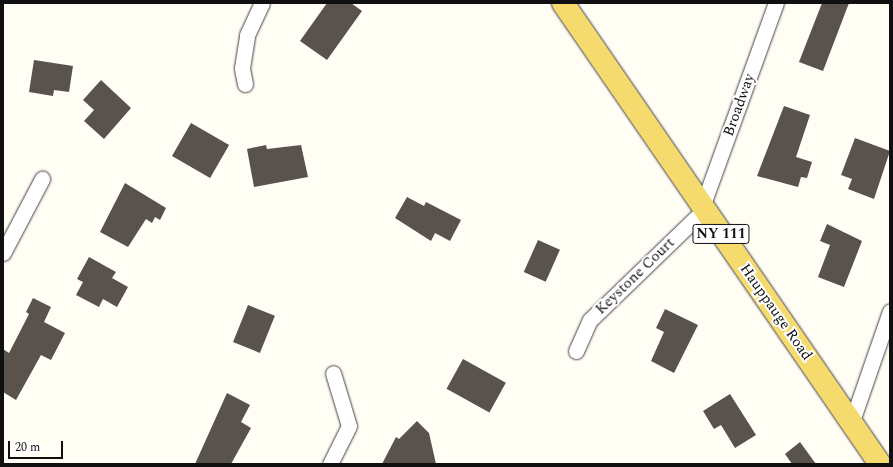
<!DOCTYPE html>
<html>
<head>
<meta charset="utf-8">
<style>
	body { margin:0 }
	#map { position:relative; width:893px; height:467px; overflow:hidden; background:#fffdf4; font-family:Spectral,serif }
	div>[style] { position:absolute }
	.building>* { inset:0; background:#59524d; transform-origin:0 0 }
	.roads { filter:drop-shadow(0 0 1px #434343) drop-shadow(0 0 1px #434343) }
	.minor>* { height:15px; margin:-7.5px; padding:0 7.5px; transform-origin:7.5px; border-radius:7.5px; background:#fff }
	.primary>* { height:22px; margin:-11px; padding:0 11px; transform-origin:11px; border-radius:11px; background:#f5da6e }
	span { translate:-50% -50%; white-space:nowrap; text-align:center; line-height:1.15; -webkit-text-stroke:4px #fff; paint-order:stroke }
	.shield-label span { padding:1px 3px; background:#fff; border:1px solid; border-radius:3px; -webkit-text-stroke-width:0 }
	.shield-label { font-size:14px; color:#101010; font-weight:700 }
	.street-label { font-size:15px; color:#101010 }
	.frame { position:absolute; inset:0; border:4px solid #101010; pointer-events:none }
	.scale { position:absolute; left:8px; top:441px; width:55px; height:18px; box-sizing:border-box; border:2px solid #101010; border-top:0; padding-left:5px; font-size:12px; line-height:14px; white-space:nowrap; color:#101010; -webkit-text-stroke:3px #fff; paint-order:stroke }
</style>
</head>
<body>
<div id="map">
	<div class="building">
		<i style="clip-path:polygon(327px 3px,351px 3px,362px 11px,327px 60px,300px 41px)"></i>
		<i style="clip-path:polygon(822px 3px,849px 3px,823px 71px,799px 62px)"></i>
		<i style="clip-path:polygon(34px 60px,73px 66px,69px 92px,54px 90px,53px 96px,29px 92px)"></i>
		<i style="clip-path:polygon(101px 80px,131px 108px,104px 139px,84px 121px,94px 110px,83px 100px)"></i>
		<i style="clip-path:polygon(784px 106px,810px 115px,796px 157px,812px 162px,807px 178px,801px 177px,798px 187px,757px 176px)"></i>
		<i style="left:191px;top:123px;width:44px;height:38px;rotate:30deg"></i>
		<i style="clip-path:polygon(855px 138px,890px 151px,874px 199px,848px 189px,852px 179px,841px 175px)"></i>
		<i style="clip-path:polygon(266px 145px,267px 149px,301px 145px,308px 177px,254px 187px,247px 149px)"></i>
		<i style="clip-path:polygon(125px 183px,166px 208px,160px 220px,155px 217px,152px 223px,146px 219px,128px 247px,100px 232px)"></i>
		<i style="clip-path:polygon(407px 197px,424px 206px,426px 202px,461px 220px,450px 241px,435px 233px,431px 241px,395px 218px)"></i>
		<i style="clip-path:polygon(827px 224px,862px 241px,844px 287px,818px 277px,830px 245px,820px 241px)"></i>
		<i style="left:538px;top:240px;width:24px;height:35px;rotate:24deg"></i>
		<i style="clip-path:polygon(89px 257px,116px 272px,112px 278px,128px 287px,117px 307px,103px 299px,99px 307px,76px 295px,83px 282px,77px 279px)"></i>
		<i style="clip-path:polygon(33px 298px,51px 307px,44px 322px,65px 333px,51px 360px,41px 355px,16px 400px,3px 392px,3px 349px,9px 353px,29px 314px,26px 312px)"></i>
		<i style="left:248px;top:305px;width:29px;height:40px;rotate:22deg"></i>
		<i style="clip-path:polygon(665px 309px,698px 325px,674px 373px,651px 361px,664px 332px,656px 328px)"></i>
		<i style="left:463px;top:359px;width:49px;height:34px;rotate:29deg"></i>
		<i style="clip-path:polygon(227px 393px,250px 405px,241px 422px,251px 428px,231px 464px,195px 464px)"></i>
		<i style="clip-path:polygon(730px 394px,756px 435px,735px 448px,721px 425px,714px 429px,703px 411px)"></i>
		<i style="clip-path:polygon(417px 421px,429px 433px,436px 464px,382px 464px,396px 437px,399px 439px)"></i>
		<i style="clip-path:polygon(800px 442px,816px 464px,792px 464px,785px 454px)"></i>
	</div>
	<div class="roads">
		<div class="minor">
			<i style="left:245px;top:84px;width:16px;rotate:-101deg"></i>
			<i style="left:242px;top:68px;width:33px;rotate:-81deg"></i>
			<i style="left:247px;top:35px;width:35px;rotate:-65deg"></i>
			<i style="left:702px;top:207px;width:217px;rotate:-70.1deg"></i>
			<i style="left:3px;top:253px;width:84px;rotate:-62.2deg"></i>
			<i style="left:576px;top:351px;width:34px;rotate:-66deg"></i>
			<i style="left:590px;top:320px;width:158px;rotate:-44deg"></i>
			<i style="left:852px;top:421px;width:116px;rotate:-70.9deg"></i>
			<i style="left:330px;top:464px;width:42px;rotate:-63.4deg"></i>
			<i style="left:349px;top:426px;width:55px;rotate:-106.8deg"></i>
		</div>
		<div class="primary">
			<i style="left:563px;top:3px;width:559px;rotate:55.49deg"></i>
		</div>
	</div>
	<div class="shield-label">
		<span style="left:721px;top:234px">NY 111</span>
	</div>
	<div class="street-label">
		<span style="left:739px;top:105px;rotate:-70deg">Broadway</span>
		<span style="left:635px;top:276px;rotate:-44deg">Keystone Court</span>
		<span style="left:776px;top:312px;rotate:55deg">Hauppauge Road</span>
	</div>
	<div class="frame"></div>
	<div class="scale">20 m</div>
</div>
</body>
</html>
